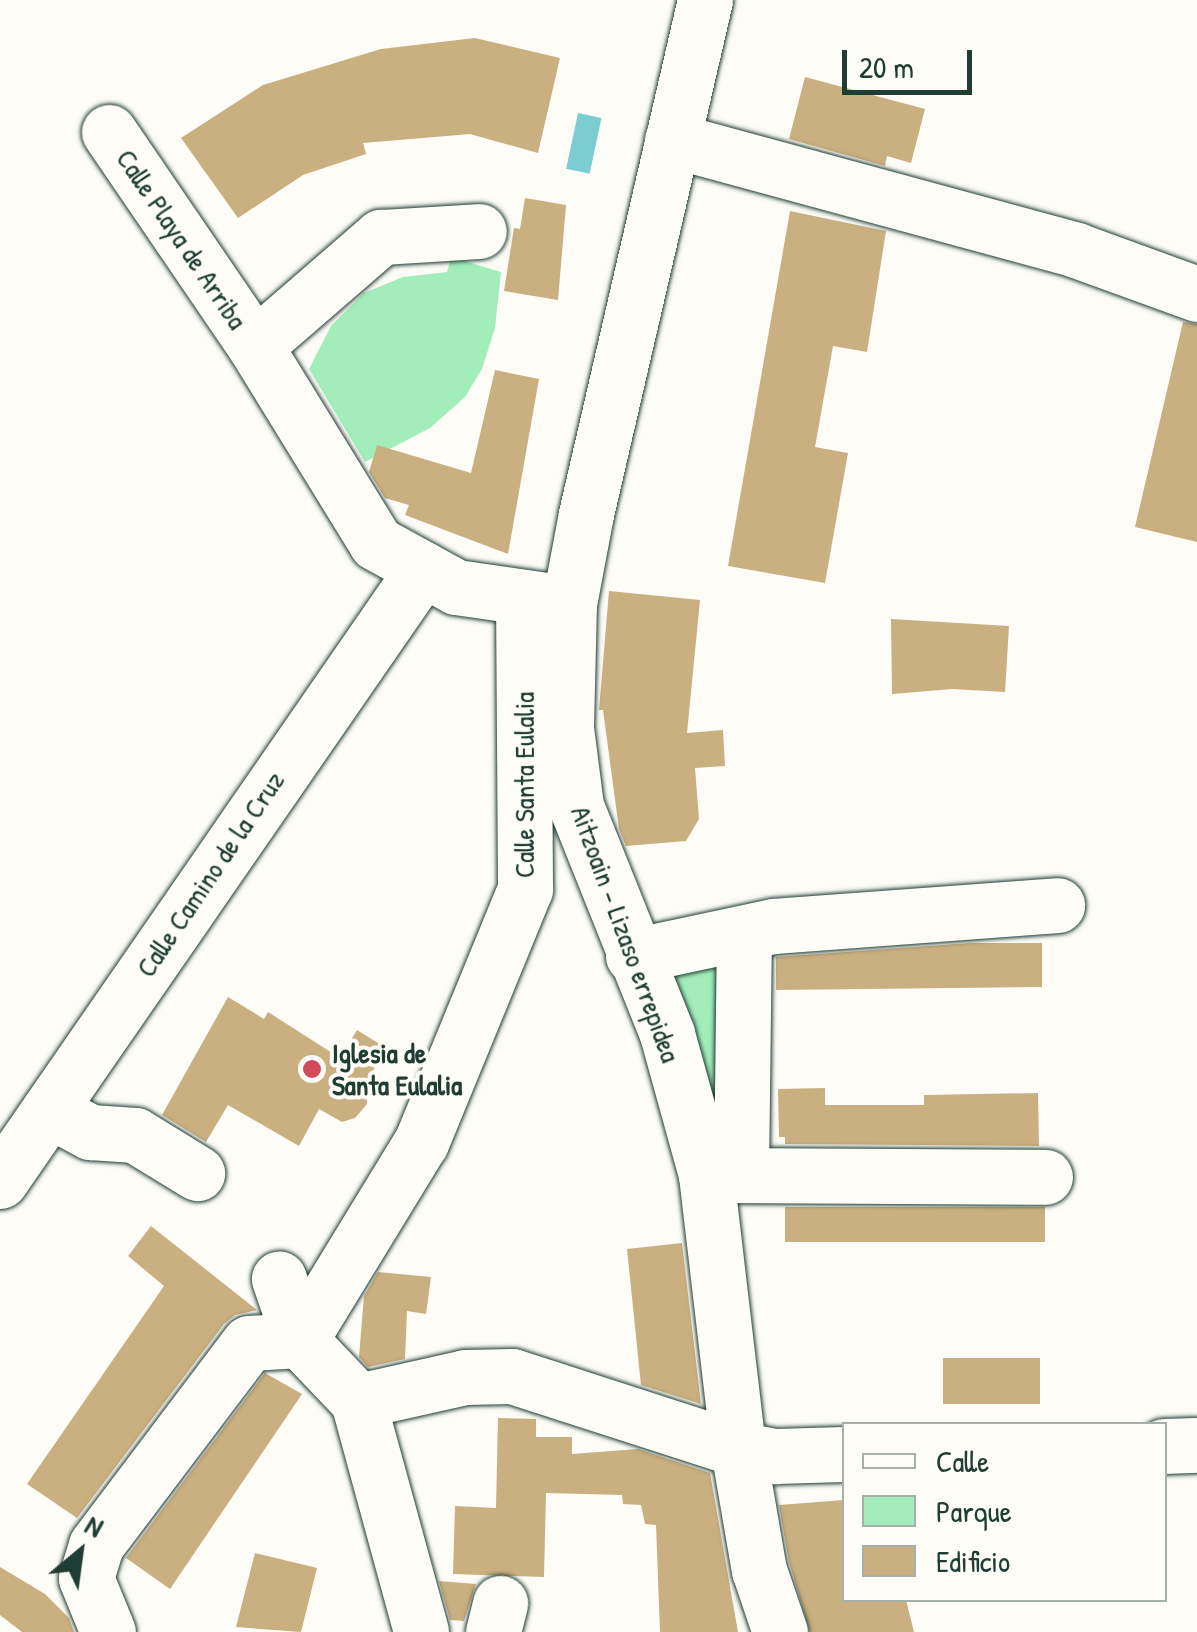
<!DOCTYPE html>
<html>
<head>
<meta charset="utf-8">
<style>
	body { margin:0 }
	#map { position:relative; width:1197px; height:1632px; overflow:hidden; background:#fdfcf7; font-family:"Patrick Hand",sans-serif }
	div>[style] { position:absolute }
	.green>* { inset:0; background:#a3edbb }
	.water>* { inset:0; background:#7bccd3; transform-origin:0 0 }
	.building>* { inset:0; background:#caaf80; transform-origin:0 0 }
	.roads { filter:drop-shadow(0 0 2px #1f3d34) drop-shadow(0 0 2px #1f3d34) }
	.minor>* { height:55px; margin:-27.5px; padding:0 27.5px; transform-origin:27.5px; border-radius:27.5px; background:#fdfcf7 }
	.dots>* { width:28px; height:28px; translate:-50% -50%; box-sizing:border-box; border:5px solid #fdfcf7; border-radius:50% }
	span { translate:-50% -50%; white-space:nowrap; text-align:center; line-height:1.15; -webkit-text-stroke:8px #fdfcf7; paint-order:stroke }
	.street-label { font-size:28px; color:#1f3d34 }
	.poi-label { font-size:28px; color:#1f3d34; font-weight:700 }
	.left { translate:0 -50%; text-align:left }
	.legend { position:absolute; left:842px; top:1422px; width:325px; height:180px; box-sizing:border-box; background:#fdfcf7; border:2px solid #a4b0a9; margin:0; padding:12px 18px; list-style:none; font-size:30px; color:#1f3d34 }
	.legend li { display:flex; align-items:center; gap:20px; height:50px }
	.legend b { width:50px; border:2px solid #a4b0a9 }
	.north { position:absolute; left:30px; top:1502px; width:100px; height:100px; -webkit-text-stroke:8px #fdfcf7; paint-order:stroke; rotate:29deg; font-size:28px; font-weight:700; line-height:40px; text-align:center; color:#1f3d34 }
	.north::after { content:''; display:block; margin:auto; width:35px; height:45px; background:#1f3d34; clip-path:polygon(50% 0,100% 100%,50% 72%,0 100%) }
	.scale { position:absolute; left:842px; top:50px; width:130px; height:45px; box-sizing:border-box; border:5px solid #1f3d34; border-top:0; padding-left:12px; font-size:30px; line-height:35px; white-space:nowrap; color:#1f3d34; -webkit-text-stroke:8px #fdfcf7; paint-order:stroke }
</style>
</head>
<body>
<div id="map">
	<div class="green">
		<i style="clip-path:polygon(451px 257px,501px 272px,495px 328px,482px 369px,465px 397px,430px 428px,365px 462px,309px 369px,331px 326px,364px 293px,403px 277px,447px 272px)"></i>
		<i style="clip-path:polygon(716px 959px,726px 1139px,668px 973px)"></i>
	</div>
	<div class="water">
		<i style="left:578px;top:113px;width:24px;height:57px;rotate:12deg"></i>
	</div>
	<div class="building">
		<i style="clip-path:polygon(475px 38px,560px 58px,538px 153px,470px 134px,363px 143px,366px 154px,303px 175px,238px 218px,181px 138px,263px 85px,381px 49px)"></i>
		<i style="clip-path:polygon(805px 77px,925px 109px,911px 163px,887px 156px,885px 166px,789px 139px)"></i>
		<i style="clip-path:polygon(525px 198px,566px 205px,558px 300px,504px 291px,514px 228px,520px 229px)"></i>
		<i style="clip-path:polygon(790px 211px,886px 231px,867px 352px,833px 346px,815px 447px,848px 453px,825px 583px,728px 566px)"></i>
		<i style="clip-path:polygon(1183px 322px,1197px 324px,1197px 542px,1135px 527px)"></i>
		<i style="clip-path:polygon(495px 370px,539px 379px,508px 554px,405px 515px,409px 505px,385px 498px,369px 472px,377px 445px,471px 473px)"></i>
		<i style="clip-path:polygon(609px 591px,700px 600px,687px 733px,723px 730px,725px 766px,695px 768px,699px 819px,686px 841px,626px 846px,619px 829px,603px 710px,599px 710px)"></i>
		<i style="clip-path:polygon(891px 619px,1009px 626px,1005px 692px,952px 689px,892px 694px)"></i>
		<i style="clip-path:polygon(970px 943px,1042px 943px,1042px 987px,776px 990px,776px 957px)"></i>
		<i style="clip-path:polygon(228px 997px,264px 1019px,268px 1012px,340px 1058px,357px 1030px,386px 1048px,367px 1081px,367px 1104px,355px 1118px,342px 1122px,319px 1109px,299px 1146px,228px 1105px,206px 1142px,162px 1115px)"></i>
		<i style="clip-path:polygon(825px 1088px,825px 1105px,924px 1105px,924px 1095px,1038px 1093px,1039px 1146px,785px 1144px,785px 1137px,779px 1137px,778px 1089px)"></i>
		<i style="left:785px;top:1207px;width:260px;height:35px"></i>
		<i style="clip-path:polygon(151px 1226px,257px 1310px,235px 1315px,224px 1324px,77px 1518px,27px 1484px,164px 1286px,128px 1256px)"></i>
		<i style="clip-path:polygon(682px 1243px,701px 1404px,641px 1385px,627px 1249px)"></i>
		<i style="clip-path:polygon(378px 1272px,431px 1277px,426px 1314px,407px 1311px,405px 1359px,368px 1367px,359px 1357px,364px 1296px)"></i>
		<i style="left:943px;top:1358px;width:97px;height:46px"></i>
		<i style="clip-path:polygon(265px 1373px,302px 1394px,170px 1589px,126px 1558px)"></i>
		<i style="clip-path:polygon(498px 1418px,536px 1419px,536px 1437px,572px 1437px,572px 1454px,638px 1449px,710px 1473px,738px 1632px,660px 1632px,656px 1525px,645px 1524px,641px 1505px,623px 1504px,622px 1495px,546px 1493px,544px 1577px,453px 1574px,455px 1506px,496px 1508px)"></i>
		<i style="clip-path:polygon(844px 1500px,844px 1600px,906px 1600px,914px 1632px,810px 1632px,789px 1562px,779px 1505px)"></i>
		<i style="clip-path:polygon(255px 1553px,317px 1568px,301px 1632px,236px 1627px)"></i>
		<i style="clip-path:polygon(0 1567px,45px 1594px,69px 1618px,74px 1632px,22px 1632px,0 1615px)"></i>
		<i style="clip-path:polygon(439px 1581px,476px 1584px,464px 1621px,450px 1620px)"></i>
	</div>
	<div class="roads">
		<div class="minor">
			<i style="left:705px;top:0;width:528px;rotate:103.04deg"></i>
			<i style="left:586px;top:514px;width:92px;rotate:100.7deg"></i>
			<i style="left:569px;top:604px;width:124px;rotate:91.4deg"></i>
			<i style="left:566px;top:728px;width:79px;rotate:82.7deg"></i>
			<i style="left:576px;top:806px;width:245px;rotate:68.2deg"></i>
			<i style="left:667px;top:1034px;width:146px;rotate:74.5deg"></i>
			<i style="left:706px;top:1175px;width:276px;rotate:83.3deg"></i>
			<i style="left:738px;top:1449px;width:123px;rotate:80.2deg"></i>
			<i style="left:759px;top:1570px;width:65px;rotate:71.3deg"></i>
			<i style="left:109px;top:132px;width:259px;rotate:55.7deg"></i>
			<i style="left:255px;top:346px;width:231px;rotate:58.4deg"></i>
			<i style="left:376px;top:543px;width:91px;rotate:28.8deg"></i>
			<i style="left:456px;top:587px;width:105px;rotate:8.2deg"></i>
			<i style="left:672px;top:140px;width:419px;rotate:15.2deg"></i>
			<i style="left:1076px;top:250px;width:129px;rotate:20deg"></i>
			<i style="left:255px;top:346px;width:167px;rotate:-40.9deg"></i>
			<i style="left:381px;top:237px;width:98px;rotate:-3.5deg"></i>
			<i style="left:523px;top:597px;width:292px;rotate:89.6deg"></i>
			<i style="left:525px;top:889px;width:274px;rotate:112.3deg"></i>
			<i style="left:421px;top:1142px;width:232px;rotate:121.4deg"></i>
			<i style="left:300px;top:1340px;width:84px;rotate:46.4deg"></i>
			<i style="left:358px;top:1401px;width:110px;rotate:-12.6deg"></i>
			<i style="left:465px;top:1377px;width:47px;rotate:-1.2deg"></i>
			<i style="left:512px;top:1376px;width:237px;rotate:17.9deg"></i>
			<i style="left:738px;top:1449px;width:38px;rotate:11deg"></i>
			<i style="left:775px;top:1456px;width:69px;rotate:-1.7deg"></i>
			<i style="left:633px;top:956px;width:143px;rotate:-12.1deg"></i>
			<i style="left:773px;top:926px;width:285px;rotate:-4.2deg"></i>
			<i style="left:49px;top:1110px;width:47px;rotate:28.2deg"></i>
			<i style="left:90px;top:1132px;width:45px;rotate:3.8deg"></i>
			<i style="left:135px;top:1135px;width:73px;rotate:31.5deg"></i>
			<i style="left:706px;top:1175px;width:339px;rotate:0.3deg"></i>
			<i style="left:741px;top:1175px;width:241px;rotate:-89.3deg"></i>
			<i style="left:0;top:1181px;width:744px;rotate:-55.35deg"></i>
			<i style="left:358px;top:1401px;width:239px;rotate:74.7deg"></i>
			<i style="left:1164px;top:1446px;width:33px;rotate:-2deg"></i>
			<i style="left:108px;top:1632px;width:58px;rotate:-112.2deg"></i>
			<i style="left:86px;top:1578px;width:34px;rotate:-73deg"></i>
			<i style="left:96px;top:1545px;width:253px;rotate:-52.9deg"></i>
			<i style="left:249px;top:1343px;width:51px;rotate:-3.4deg"></i>
			<i style="left:300px;top:1340px;width:65px;rotate:-109deg"></i>
			<i style="left:493px;top:1632px;width:30px;rotate:-76deg"></i>
		</div>
	</div>
	<div class="dots">
		<i style="left:312px;top:1069px;background:#d1495b"></i>
	</div>
	<div class="street-label">
		<span style="left:182px;top:239px;rotate:56deg">Calle Playa de Arriba</span>
		<span style="left:524px;top:785px;rotate:-90deg">Calle Santa Eulalia</span>
		<span style="left:210px;top:874px;rotate:-56deg">Calle Camino de la Cruz</span>
		<span style="left:626px;top:934px;rotate:70deg">Aitzoain - Lizaso errepidea</span>
	</div>
	<div class="poi-label">
		<span class="left" style="left:332px;top:1069px">Iglesia de<br>Santa Eulalia</span>
	</div>
	<ul class="legend">
	<li><b style="height:12px;background:#fdfcf7"></b>Calle</li>
	<li><b style="height:28px;background:#a3edbb"></b>Parque</li>
	<li><b style="height:28px;background:#caaf80"></b>Edificio</li>
	</ul>
	<div class="north">N</div>
	<div class="scale">20 m</div>
</div>
</body>
</html>
